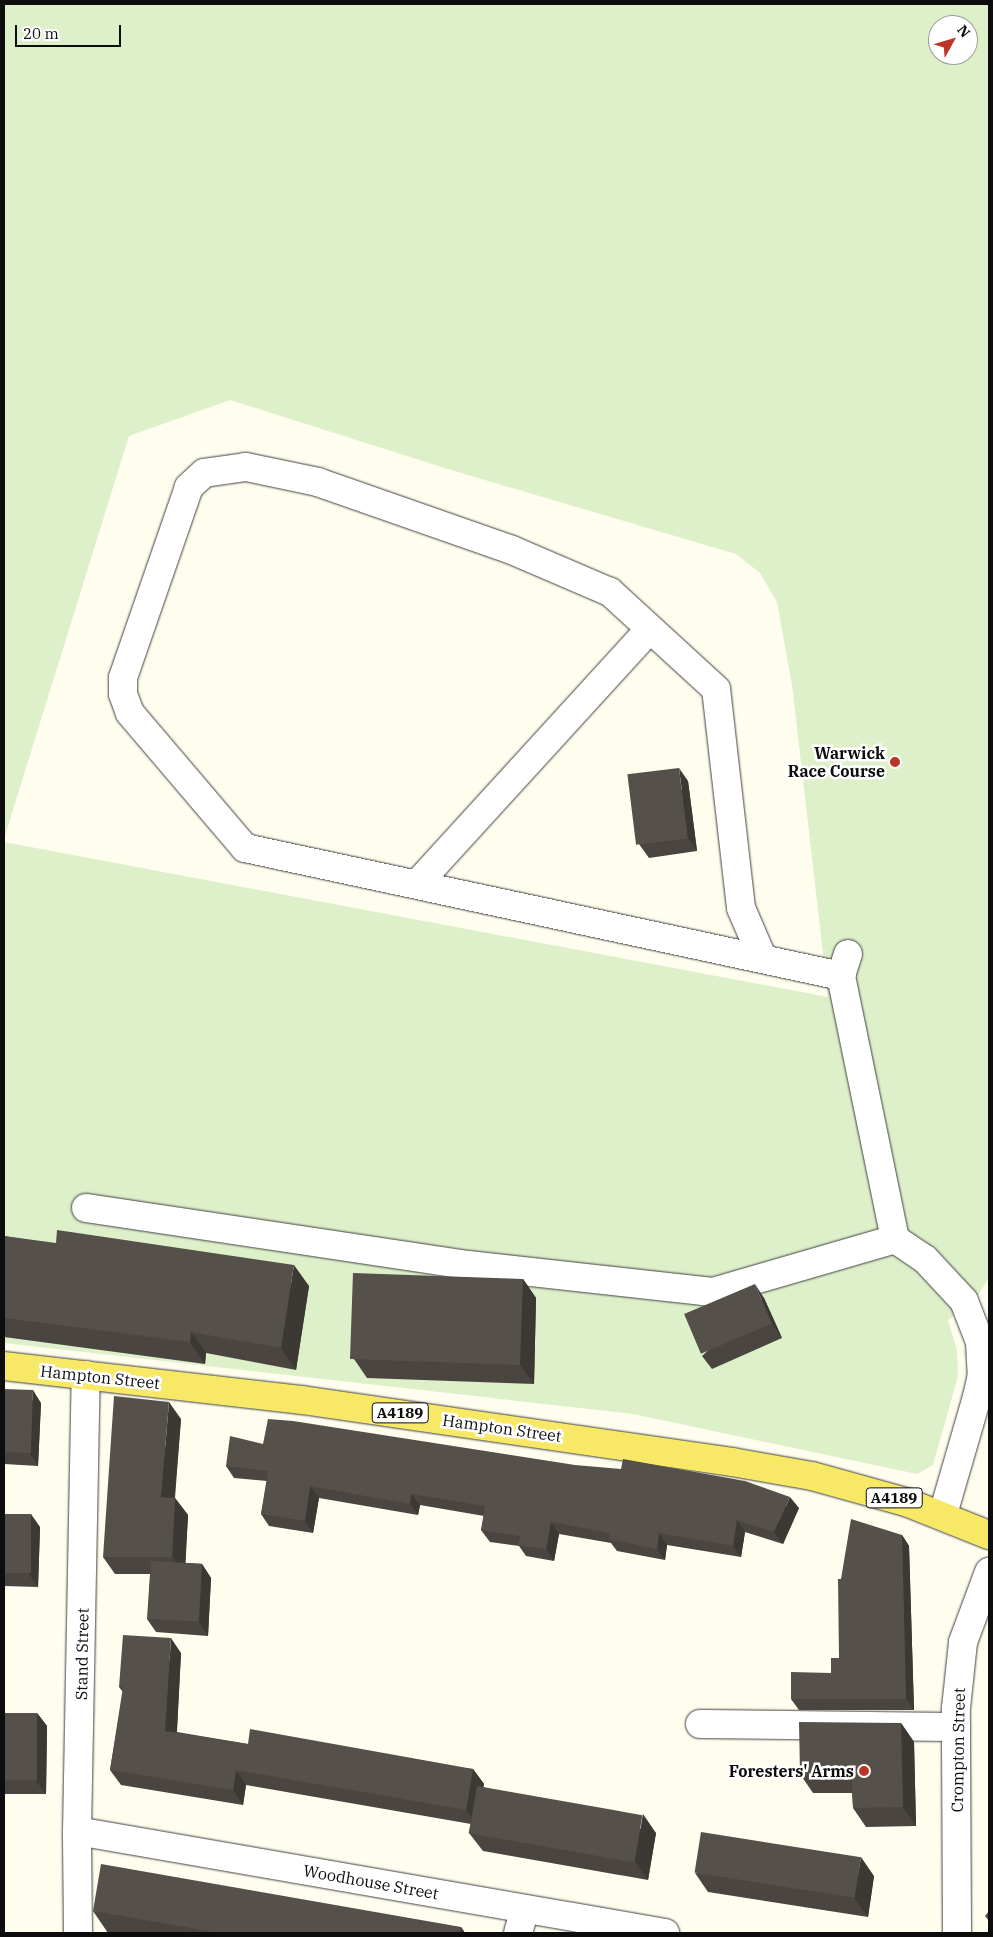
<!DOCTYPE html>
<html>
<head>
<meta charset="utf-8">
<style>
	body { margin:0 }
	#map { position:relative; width:993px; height:1937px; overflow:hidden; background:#fffeee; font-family:"IBM Plex Serif",serif }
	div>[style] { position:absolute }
	.pitch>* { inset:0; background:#ddf0ca }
	.roads { filter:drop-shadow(0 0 1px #404040) drop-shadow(0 0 1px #404040) }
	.minor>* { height:28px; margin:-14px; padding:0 14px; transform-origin:14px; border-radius:14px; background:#fff }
	.major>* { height:28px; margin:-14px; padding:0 14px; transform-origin:14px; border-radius:14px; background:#f7e966 }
	.wall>* { inset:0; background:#4a4540 }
	.shaded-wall>* { inset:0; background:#3c3834 }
	.building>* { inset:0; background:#56504a; transform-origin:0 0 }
	.dots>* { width:14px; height:14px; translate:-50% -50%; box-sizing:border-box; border:2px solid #fff; border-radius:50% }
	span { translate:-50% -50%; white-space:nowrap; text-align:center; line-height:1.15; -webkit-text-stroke:5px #fff; paint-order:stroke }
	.shield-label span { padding:1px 4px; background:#fff; border:1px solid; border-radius:4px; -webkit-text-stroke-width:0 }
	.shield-label { font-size:15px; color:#0d0d0d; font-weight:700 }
	.poi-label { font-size:16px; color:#0d0d0d; font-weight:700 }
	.right { translate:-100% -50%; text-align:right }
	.street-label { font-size:16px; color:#0d0d0d }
	.frame { position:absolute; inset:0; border:5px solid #0d0d0d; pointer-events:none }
	.north { position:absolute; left:928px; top:15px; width:50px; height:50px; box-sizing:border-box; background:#fff; border:1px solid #9e9e9e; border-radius:50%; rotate:51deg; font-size:14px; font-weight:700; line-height:20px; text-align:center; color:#0d0d0d }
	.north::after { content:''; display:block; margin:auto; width:18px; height:22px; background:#bb3627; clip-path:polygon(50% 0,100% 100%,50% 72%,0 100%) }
	.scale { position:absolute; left:15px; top:25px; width:106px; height:22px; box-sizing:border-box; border:2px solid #0d0d0d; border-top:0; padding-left:6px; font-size:15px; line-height:18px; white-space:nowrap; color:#0d0d0d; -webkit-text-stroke:4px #fff; paint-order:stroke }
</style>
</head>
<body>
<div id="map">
	<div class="pitch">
		<i style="clip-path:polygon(evenodd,4px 4px,989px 4px,989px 1278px,974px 1301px,948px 1320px,957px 1350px,958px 1376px,933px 1465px,917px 1474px,633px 1414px,4px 1343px,4px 842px,828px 997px,792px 685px,777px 602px,760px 573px,736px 554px,451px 470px,230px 400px,129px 436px,4px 839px,4px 4px,938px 25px,968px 25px,968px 55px,938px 55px,938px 25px)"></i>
	</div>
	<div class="roads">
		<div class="minor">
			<i style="left:417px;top:884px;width:345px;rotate:-47.6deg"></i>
			<i style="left:848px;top:954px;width:23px;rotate:108deg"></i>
			<i style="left:841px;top:976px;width:268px;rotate:78.4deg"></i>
			<i style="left:762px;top:957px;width:53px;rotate:-113.2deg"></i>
			<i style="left:741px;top:908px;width:220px;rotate:-96.5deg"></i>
			<i style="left:716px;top:689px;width:144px;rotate:-137.5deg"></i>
			<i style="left:610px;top:592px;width:107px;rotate:-156.8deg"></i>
			<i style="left:512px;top:550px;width:206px;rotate:-160.7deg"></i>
			<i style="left:318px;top:482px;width:74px;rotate:-168.2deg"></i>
			<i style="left:246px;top:467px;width:42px;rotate:171.9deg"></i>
			<i style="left:204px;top:473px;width:21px;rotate:137deg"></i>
			<i style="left:189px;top:487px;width:202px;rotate:109.1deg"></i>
			<i style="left:123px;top:678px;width:16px;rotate:90deg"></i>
			<i style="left:123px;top:694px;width:20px;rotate:70deg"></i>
			<i style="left:130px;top:713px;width:177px;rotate:49.6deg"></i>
			<i style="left:245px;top:848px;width:610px;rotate:12.12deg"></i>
			<i style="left:86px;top:1208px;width:386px;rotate:8.5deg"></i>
			<i style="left:468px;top:1265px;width:246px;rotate:6.3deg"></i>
			<i style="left:713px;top:1292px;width:190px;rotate:-16.2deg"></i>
			<i style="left:895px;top:1239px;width:36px;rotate:34deg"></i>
			<i style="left:925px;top:1259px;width:57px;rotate:47.1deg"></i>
			<i style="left:964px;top:1301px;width:44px;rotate:68.7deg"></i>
			<i style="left:980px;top:1342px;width:33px;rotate:87deg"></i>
			<i style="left:982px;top:1375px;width:23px;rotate:103deg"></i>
			<i style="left:977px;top:1397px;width:122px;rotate:106.2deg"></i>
			<i style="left:700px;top:1724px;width:256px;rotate:0.7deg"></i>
			<i style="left:77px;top:1831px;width:597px;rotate:9.84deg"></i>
			<i style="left:78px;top:1933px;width:102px;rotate:-90.6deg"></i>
			<i style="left:77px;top:1831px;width:456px;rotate:-88.9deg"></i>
			<i style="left:518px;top:1933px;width:25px;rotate:-74deg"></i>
			<i style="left:957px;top:1933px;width:225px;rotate:-90.3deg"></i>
			<i style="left:956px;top:1708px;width:66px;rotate:-83.9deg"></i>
			<i style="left:963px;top:1642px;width:75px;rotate:-69.6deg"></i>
		</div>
		<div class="major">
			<i style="left:4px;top:1366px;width:300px;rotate:6.5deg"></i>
			<i style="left:302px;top:1400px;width:434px;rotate:8.2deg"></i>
			<i style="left:732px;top:1462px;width:81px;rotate:9.9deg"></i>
			<i style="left:812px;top:1476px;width:98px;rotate:15.5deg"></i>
			<i style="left:906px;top:1502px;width:89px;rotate:21.7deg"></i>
		</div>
	</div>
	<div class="wall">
		<i style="clip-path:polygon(688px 781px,697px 851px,649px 858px,639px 844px)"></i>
		<i style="clip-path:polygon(4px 1236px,309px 1286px,296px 1370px,206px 1353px,205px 1364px,4px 1337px)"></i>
		<i style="clip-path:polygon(523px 1279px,536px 1298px,534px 1384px,367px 1378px,354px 1359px)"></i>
		<i style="clip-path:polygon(764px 1298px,782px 1338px,712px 1369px,702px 1356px)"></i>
		<i style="clip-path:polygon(4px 1389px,41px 1403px,38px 1466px,4px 1464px)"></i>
		<i style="clip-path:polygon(181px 1419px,175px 1498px,188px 1515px,185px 1563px,202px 1564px,211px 1578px,208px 1636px,156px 1632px,147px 1619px,150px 1574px,115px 1574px,103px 1557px)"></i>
		<i style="clip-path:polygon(263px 1444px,799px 1508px,783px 1544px,745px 1532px,741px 1557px,667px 1545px,665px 1560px,617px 1551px,611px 1543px,559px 1534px,554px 1561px,526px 1556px,519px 1546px,490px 1542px,481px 1530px,484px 1516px,420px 1505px,418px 1515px,319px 1498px,313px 1533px,269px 1526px,261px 1514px,267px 1481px,234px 1478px,226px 1466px)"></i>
		<i style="clip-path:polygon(4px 1514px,40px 1527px,38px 1587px,4px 1586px)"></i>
		<i style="clip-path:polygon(902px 1535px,909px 1546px,914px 1710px,799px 1710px,791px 1699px,831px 1673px,839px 1658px,841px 1579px)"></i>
		<i style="clip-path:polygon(181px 1653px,177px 1732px,248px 1744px,473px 1769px,484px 1784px,483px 1787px,656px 1833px,648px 1880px,483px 1851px,469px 1833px,471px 1824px,246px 1785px,243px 1805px,121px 1785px,110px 1770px,123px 1692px,119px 1687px)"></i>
		<i style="clip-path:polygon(4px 1713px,37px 1713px,47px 1726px,46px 1794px,4px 1794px)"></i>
		<i style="clip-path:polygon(901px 1723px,914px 1742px,916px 1826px,866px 1827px,853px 1808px,852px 1793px,813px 1793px,800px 1774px)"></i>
		<i style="clip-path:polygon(695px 1873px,874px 1876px,868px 1917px,708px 1892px)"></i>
		<i style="clip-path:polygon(93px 1911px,461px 1927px,465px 1933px,108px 1933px)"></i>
	</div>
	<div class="shaded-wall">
		<i style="clip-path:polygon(679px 768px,688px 781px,697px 851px,688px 838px)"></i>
		<i style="clip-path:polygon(294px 1265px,309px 1286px,296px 1370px,281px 1348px)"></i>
		<i style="clip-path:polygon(523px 1279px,536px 1298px,534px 1384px,520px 1365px)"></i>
		<i style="clip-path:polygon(755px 1284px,764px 1298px,782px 1338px,772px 1324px)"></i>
		<i style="clip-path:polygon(191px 1332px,206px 1353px,205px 1364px,190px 1342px)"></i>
		<i style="clip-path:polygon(33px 1390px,41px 1403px,38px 1466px,30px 1454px)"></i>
		<i style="clip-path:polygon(169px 1402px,181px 1419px,173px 1514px,161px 1497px)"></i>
		<i style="clip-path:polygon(310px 1486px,319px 1498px,313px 1533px,305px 1521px)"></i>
		<i style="clip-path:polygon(411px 1494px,420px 1505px,418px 1515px,410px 1504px)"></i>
		<i style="clip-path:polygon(790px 1497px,799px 1508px,783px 1544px,774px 1532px)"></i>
		<i style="clip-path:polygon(175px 1498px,188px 1515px,185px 1574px,172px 1557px)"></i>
		<i style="clip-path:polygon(31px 1514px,40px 1527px,38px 1587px,29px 1574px)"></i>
		<i style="clip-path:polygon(737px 1520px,745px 1532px,741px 1557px,733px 1546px)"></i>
		<i style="clip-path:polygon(551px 1522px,559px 1534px,554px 1561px,546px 1549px)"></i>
		<i style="clip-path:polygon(659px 1533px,667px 1545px,665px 1560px,657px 1549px)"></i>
		<i style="clip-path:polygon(902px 1535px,909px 1546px,914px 1710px,906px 1699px)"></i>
		<i style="clip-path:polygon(202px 1564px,211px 1578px,208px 1636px,199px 1622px)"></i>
		<i style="clip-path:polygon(171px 1638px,181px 1653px,176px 1746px,165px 1731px)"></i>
		<i style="clip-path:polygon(37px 1713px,47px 1726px,46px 1794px,36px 1781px)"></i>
		<i style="clip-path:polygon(901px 1723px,914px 1742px,916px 1826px,903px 1807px)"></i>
		<i style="clip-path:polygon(473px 1769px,484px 1784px,477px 1825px,466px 1810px)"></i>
		<i style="clip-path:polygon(236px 1770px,246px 1785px,243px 1805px,233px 1790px)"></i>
		<i style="clip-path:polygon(643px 1814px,656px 1833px,648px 1880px,635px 1861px)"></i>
		<i style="clip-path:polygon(861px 1857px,874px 1876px,868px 1917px,854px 1898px)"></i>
		<i style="clip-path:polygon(461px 1927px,465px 1933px,460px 1933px)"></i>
	</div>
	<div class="building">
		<i style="left:679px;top:768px;width:71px;height:52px;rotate:83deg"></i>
		<i style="clip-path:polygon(57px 1230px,294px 1265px,281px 1348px,191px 1332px,190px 1342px,4px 1318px,4px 1236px,56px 1243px)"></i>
		<i style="left:353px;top:1273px;width:170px;height:86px;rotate:2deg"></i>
		<i style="left:755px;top:1284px;width:43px;height:77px;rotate:67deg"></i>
		<i style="left:4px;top:1389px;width:29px;height:63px;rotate:2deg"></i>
		<i style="clip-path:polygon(114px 1396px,169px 1402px,161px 1497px,175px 1498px,172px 1557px,103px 1557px)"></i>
		<i style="clip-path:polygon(268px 1419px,293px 1421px,575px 1465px,621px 1469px,623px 1459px,745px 1481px,790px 1497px,774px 1532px,737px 1520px,733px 1546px,659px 1533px,657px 1549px,609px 1539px,610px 1533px,551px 1522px,546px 1549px,518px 1545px,520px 1536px,481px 1530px,485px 1506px,411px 1494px,410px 1504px,310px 1486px,305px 1521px,261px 1514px,268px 1471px,226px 1466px,230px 1436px,263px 1444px)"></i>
		<i style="left:4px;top:1514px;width:27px;height:59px"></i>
		<i style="clip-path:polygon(851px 1519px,902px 1535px,906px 1699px,791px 1699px,791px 1672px,831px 1673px,831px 1658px,839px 1658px,838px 1579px,841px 1579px)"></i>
		<i style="left:151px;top:1561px;width:51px;height:58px;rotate:3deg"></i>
		<i style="clip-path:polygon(123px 1635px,171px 1638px,165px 1731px,248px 1744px,250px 1729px,473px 1769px,466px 1810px,236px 1770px,233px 1790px,110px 1770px,123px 1687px,119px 1687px)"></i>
		<i style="left:4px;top:1713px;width:33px;height:67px"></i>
		<i style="clip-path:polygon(799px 1722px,901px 1723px,903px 1807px,853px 1808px,852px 1774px,800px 1774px)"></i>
		<i style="left:477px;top:1786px;width:168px;height:48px;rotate:10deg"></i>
		<i style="left:701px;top:1832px;width:162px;height:41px;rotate:9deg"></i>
		<i style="clip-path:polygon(101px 1864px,461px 1927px,460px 1933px,219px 1933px,93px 1911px)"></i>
		<i style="clip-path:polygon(989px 1911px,989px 1921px,985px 1916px)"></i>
	</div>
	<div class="dots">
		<i style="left:895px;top:762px;background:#bb3627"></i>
		<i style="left:864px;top:1771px;background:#bb3627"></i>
	</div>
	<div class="shield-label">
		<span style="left:400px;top:1413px">A4189</span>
		<span style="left:894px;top:1498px">A4189</span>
	</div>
	<div class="poi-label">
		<span class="right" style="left:885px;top:762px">Warwick<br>Race Course</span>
		<span class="right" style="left:854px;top:1771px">Foresters' Arms</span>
	</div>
	<div class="street-label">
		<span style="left:100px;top:1377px;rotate:6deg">Hampton Street</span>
		<span style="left:502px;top:1428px;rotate:8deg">Hampton Street</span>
		<span style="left:82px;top:1654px;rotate:-89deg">Stand Street</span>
		<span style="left:958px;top:1750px;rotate:-89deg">Crompton Street</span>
		<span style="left:371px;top:1882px;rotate:10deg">Woodhouse Street</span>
	</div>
	<div class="frame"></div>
	<div class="north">N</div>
	<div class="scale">20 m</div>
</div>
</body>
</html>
